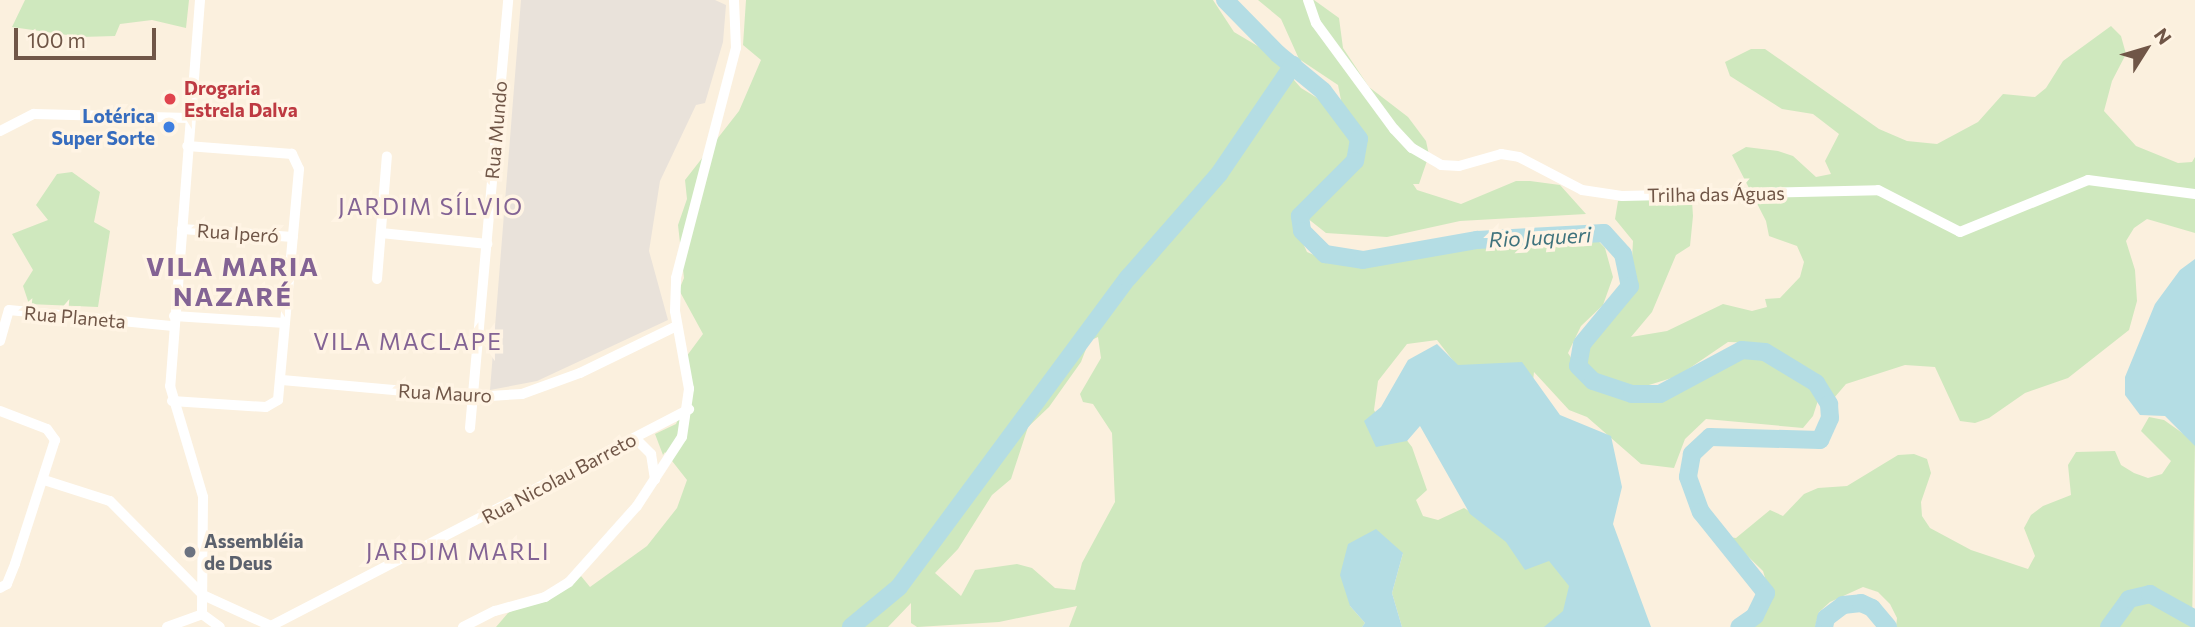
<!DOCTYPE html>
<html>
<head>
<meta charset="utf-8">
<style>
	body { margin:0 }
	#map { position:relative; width:2195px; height:627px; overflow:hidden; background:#fbf0de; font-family:Commissioner,sans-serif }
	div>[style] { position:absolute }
	.industrial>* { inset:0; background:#e9e2da }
	.green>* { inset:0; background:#cfe8be }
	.water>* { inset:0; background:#b4dde4 }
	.river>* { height:18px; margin:-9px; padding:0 9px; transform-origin:9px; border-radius:9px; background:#b4dde4 }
	.minor>* { height:10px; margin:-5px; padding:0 5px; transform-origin:5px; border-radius:5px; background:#fff }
	.dots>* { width:19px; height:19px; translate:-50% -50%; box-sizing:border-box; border:4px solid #fff4e4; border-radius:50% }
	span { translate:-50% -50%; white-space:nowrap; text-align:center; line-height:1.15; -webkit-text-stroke:7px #fff4e4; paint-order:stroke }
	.health-label { font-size:19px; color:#be3a42; font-weight:700 }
	.left { translate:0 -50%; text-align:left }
	.shop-label { font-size:19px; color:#366cbe; font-weight:700 }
	.right { translate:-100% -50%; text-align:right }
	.street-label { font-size:19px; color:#705647 }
	.worship-label { font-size:19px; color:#5b616d; font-weight:700 }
	.water-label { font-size:21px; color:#3f737d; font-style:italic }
	.quarter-label { font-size:23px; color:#836394; letter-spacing:2px }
	.district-label { font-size:26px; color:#836394; font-weight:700; letter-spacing:2px }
	.north { position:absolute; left:2111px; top:14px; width:70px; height:70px; -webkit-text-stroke:5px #fff4e4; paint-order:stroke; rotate:53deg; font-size:19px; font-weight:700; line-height:28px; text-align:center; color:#705647 }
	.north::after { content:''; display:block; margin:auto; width:24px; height:32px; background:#705647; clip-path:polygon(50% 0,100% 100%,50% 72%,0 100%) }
	.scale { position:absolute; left:14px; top:28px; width:142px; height:32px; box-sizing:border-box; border:4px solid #705647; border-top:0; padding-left:9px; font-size:21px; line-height:24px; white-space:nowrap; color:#705647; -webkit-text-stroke:5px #fff4e4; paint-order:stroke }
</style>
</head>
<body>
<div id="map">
	<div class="industrial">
		<i style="clip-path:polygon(521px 0,715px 0,726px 5px,723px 42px,705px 103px,696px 105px,660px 181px,649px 251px,668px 320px,537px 381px,490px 390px)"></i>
	</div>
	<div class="green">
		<i style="clip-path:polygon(25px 0,189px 0,186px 28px,152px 20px,120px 24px,115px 36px,81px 37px,12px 27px)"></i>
		<i style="clip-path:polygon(evenodd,746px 0,1213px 0,1234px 32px,1271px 54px,1301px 88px,1327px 104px,1341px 100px,1338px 85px,1299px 59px,1281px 19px,1258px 0,1314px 0,1339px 18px,1343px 48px,1369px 87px,1408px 117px,1426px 141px,1429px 155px,1419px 184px,1413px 184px,1417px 190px,1461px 204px,1516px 181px,1530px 181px,1560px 185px,1586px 214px,1460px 221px,1387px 237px,1326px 233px,1302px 214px,1295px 226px,1307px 252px,1321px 258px,1370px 259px,1431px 240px,1463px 235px,1557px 236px,1572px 235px,1584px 226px,1605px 248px,1613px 277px,1603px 305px,1581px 326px,1568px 353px,1584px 378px,1625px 397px,1687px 384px,1733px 346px,1762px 353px,1773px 365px,1788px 359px,1759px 343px,1728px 342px,1678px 376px,1636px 389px,1591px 375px,1581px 364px,1591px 337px,1619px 301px,1632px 259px,1633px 241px,1615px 219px,1618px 201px,1678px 195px,1692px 201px,1693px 216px,1690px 246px,1676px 255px,1652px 312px,1631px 337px,1667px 331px,1723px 304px,1752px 311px,1767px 307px,1765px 299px,1780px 298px,1800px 277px,1804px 262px,1797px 246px,1769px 236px,1766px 221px,1732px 155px,1746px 147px,1778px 151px,1793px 156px,1816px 177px,1831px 174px,1825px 161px,1839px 134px,1813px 114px,1782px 109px,1730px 76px,1725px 62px,1751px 49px,1765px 49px,1879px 129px,1907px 141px,1937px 144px,1978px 122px,2003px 94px,2035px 97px,2046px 88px,2063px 61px,2111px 26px,2121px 36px,2126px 54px,2112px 81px,2104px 111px,2136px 146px,2178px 163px,2192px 162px,2195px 157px,2195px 233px,2147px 219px,2134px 228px,2126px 241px,2135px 270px,2137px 301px,2129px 330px,2068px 378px,2025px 393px,1989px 418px,1975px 423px,1960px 421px,1935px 367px,1905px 365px,1846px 384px,1834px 398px,1822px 388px,1813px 416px,1803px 428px,1706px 419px,1685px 439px,1674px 468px,1641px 464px,1587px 417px,1569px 410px,1534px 372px,1532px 390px,1466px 377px,1437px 340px,1407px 344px,1378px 381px,1374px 410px,1381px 423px,1402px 434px,1412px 447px,1427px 490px,1416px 500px,1423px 516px,1438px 520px,1464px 508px,1490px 524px,1541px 537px,1600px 627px,1402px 627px,1392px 593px,1403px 553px,1350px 606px,1365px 623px,1362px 627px,1069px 627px,1077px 606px,999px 622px,917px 627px,911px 623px,911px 603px,888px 627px,496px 627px,508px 613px,581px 576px,590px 587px,647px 546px,677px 508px,687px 480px,665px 452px,663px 455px,655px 434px,676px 424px,687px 399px,686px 357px,703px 334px,679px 290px,684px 278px,678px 225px,687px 199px,685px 180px,739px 111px,761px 60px,743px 45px,746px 0,1098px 337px,1101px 358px,1080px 394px,1083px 402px,1093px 404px,1112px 433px,1115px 502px,1082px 563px,1075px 590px,1055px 588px,1032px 568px,1017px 564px,975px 570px,961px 596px,935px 573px,958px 549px,992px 495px,1011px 479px,1028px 427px,1049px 407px,1081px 362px,1089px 341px,1098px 337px)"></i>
		<i style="clip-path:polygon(72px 172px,100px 192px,94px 222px,110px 231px,98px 307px,29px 304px,23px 286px,33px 270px,12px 234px,48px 220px,36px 205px,57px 174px)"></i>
		<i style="clip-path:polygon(2149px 417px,2164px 420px,2195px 442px,2192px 627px,1896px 627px,1897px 618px,1890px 604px,1878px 592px,1863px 587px,1830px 602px,1819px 612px,1815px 627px,1741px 627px,1772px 600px,1763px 571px,1728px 537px,1736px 538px,1770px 510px,1783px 516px,1804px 494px,1818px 488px,1847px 486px,1898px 455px,1914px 454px,1927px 459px,1931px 473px,1921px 502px,1922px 516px,1930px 528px,1971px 550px,2028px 569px,2035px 556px,2024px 528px,2031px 515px,2043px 506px,2071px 495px,2068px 465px,2076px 452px,2115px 451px,2121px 465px,2134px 473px,2148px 478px,2162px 474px,2171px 461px,2141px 431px)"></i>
	</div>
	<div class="water">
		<i style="clip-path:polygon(2195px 259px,2195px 446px,2165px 416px,2140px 415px,2125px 395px,2125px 377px,2155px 304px,2180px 270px)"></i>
		<i style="clip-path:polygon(1437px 344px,1458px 365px,1522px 362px,1560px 415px,1611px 436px,1622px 487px,1613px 524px,1651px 627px,1544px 627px,1563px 611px,1569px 586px,1549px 561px,1525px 570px,1506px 542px,1470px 514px,1420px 426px,1407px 441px,1376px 447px,1364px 421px,1381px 407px,1408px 360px)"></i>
		<i style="clip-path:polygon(1376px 529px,1403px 553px,1392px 593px,1402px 627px,1362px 627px,1365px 623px,1350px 606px,1340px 575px,1348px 544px)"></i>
	</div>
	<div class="river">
		<i style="left:1225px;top:0;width:76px;rotate:45.5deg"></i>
		<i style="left:1278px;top:54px;width:58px;rotate:39.4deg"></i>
		<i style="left:1323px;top:91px;width:60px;rotate:53.1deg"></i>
		<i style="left:1359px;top:139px;width:22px;rotate:100deg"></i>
		<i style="left:1355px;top:161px;width:78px;rotate:135deg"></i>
		<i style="left:1300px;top:216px;width:15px;rotate:82deg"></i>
		<i style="left:1302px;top:231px;width:33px;rotate:45deg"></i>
		<i style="left:1325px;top:254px;width:38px;rotate:9deg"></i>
		<i style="left:1363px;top:260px;width:116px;rotate:-10deg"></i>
		<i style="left:1477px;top:240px;width:127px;rotate:-3.2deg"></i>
		<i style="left:1604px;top:233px;width:28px;rotate:48deg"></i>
		<i style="left:1623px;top:254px;width:33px;rotate:78deg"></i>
		<i style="left:1630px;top:286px;width:75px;rotate:129.6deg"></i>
		<i style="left:1582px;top:344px;width:22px;rotate:100deg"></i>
		<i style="left:1578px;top:366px;width:21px;rotate:45deg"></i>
		<i style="left:1593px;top:381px;width:41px;rotate:18.4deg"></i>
		<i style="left:1632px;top:394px;width:28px"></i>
		<i style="left:1660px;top:394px;width:93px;rotate:-28.2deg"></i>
		<i style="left:1742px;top:350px;width:23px;rotate:5deg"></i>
		<i style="left:1765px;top:352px;width:60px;rotate:31.3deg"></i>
		<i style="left:1816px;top:383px;width:25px;rotate:58deg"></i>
		<i style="left:1829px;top:404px;width:14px;rotate:86deg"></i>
		<i style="left:1830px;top:418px;width:24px;rotate:114deg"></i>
		<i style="left:1820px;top:440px;width:110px;rotate:-178.4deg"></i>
		<i style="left:1710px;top:437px;width:25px;rotate:137deg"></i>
		<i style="left:1692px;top:454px;width:23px;rotate:100deg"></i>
		<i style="left:1688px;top:477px;width:37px;rotate:70deg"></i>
		<i style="left:1701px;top:512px;width:104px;rotate:51.3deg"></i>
		<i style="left:1766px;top:593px;width:25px;rotate:116deg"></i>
		<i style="left:1755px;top:616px;width:19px;rotate:145deg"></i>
		<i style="left:851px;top:627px;width:62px;rotate:-39.8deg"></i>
		<i style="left:899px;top:587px;width:385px;rotate:-53.5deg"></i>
		<i style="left:1128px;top:278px;width:138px;rotate:-48.8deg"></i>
		<i style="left:1219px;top:174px;width:132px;rotate:-55.8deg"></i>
		<i style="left:1824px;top:627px;width:9px;rotate:-77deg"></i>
		<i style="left:1826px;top:618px;width:21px;rotate:-37deg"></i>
		<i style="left:1843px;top:605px;width:18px;rotate:-6deg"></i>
		<i style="left:1861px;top:603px;width:12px;rotate:24deg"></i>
		<i style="left:1872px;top:608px;width:25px;rotate:50deg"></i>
		<i style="left:2109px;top:627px;width:34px;rotate:-54deg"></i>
		<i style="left:2129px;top:599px;width:22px;rotate:-13deg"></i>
		<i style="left:2150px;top:594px;width:51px;rotate:29.1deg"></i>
	</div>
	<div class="minor">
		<i style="left:200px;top:0;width:387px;rotate:94.4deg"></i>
		<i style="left:170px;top:386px;width:116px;rotate:73.4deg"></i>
		<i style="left:203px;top:497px;width:117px;rotate:90.5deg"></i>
		<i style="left:202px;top:614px;width:22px;rotate:36deg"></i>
		<i style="left:1308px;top:0;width:24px;rotate:71deg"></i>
		<i style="left:1316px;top:23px;width:132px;rotate:53.7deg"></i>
		<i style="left:1394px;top:129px;width:26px;rotate:47deg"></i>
		<i style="left:1412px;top:148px;width:34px;rotate:30deg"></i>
		<i style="left:1441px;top:165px;width:18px;rotate:3deg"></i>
		<i style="left:1459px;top:166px;width:44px;rotate:-15.9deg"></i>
		<i style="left:1501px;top:154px;width:18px;rotate:9deg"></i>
		<i style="left:1519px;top:157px;width:71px;rotate:27.6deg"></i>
		<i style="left:1582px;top:190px;width:40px;rotate:8.5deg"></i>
		<i style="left:1622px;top:196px;width:256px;rotate:-1.3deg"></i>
		<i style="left:1878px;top:190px;width:92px;rotate:27.1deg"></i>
		<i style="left:1960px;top:232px;width:138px;rotate:-22.1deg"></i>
		<i style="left:2088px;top:180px;width:108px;rotate:7.5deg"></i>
		<i style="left:0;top:131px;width:38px;rotate:-27deg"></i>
		<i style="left:34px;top:114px;width:155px;rotate:1.5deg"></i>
		<i style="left:182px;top:229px;width:111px;rotate:4.1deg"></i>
		<i style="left:381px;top:233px;width:107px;rotate:5.9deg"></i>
		<i style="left:377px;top:279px;width:123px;rotate:-85.4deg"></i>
		<i style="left:174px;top:316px;width:111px;rotate:3.6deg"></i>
		<i style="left:0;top:341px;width:32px;rotate:-74deg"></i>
		<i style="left:9px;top:310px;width:165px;rotate:5.6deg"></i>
		<i style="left:282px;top:380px;width:193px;rotate:5.1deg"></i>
		<i style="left:474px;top:397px;width:48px;rotate:-3.6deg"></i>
		<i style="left:522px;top:394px;width:62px;rotate:-19.9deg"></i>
		<i style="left:580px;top:373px;width:108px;rotate:-25.9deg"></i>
		<i style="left:172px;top:401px;width:94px;rotate:3.7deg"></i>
		<i style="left:266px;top:407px;width:14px;rotate:-30deg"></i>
		<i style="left:278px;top:400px;width:232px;rotate:-84.8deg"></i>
		<i style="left:299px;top:169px;width:17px;rotate:-115deg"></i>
		<i style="left:292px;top:154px;width:105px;rotate:-175.6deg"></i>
		<i style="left:0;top:411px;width:50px;rotate:21deg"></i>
		<i style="left:47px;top:429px;width:14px;rotate:54deg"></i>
		<i style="left:55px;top:440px;width:130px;rotate:107.9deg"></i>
		<i style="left:15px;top:564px;width:22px;rotate:112deg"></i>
		<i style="left:7px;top:584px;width:8px;rotate:150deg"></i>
		<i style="left:470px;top:428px;width:430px;rotate:-84.9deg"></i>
		<i style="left:635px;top:438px;width:23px;rotate:45deg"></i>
		<i style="left:651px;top:454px;width:26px;rotate:81deg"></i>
		<i style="left:44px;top:480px;width:69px;rotate:17.7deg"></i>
		<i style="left:110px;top:501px;width:132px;rotate:45.3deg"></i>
		<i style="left:203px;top:595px;width:75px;rotate:24.5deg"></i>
		<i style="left:271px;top:626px;width:471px;rotate:-27.4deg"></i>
		<i style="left:167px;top:627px;width:37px;rotate:-20deg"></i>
		<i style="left:463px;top:627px;width:36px;rotate:-27deg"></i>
		<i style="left:495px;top:611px;width:52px;rotate:-15.6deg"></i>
		<i style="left:545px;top:597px;width:28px;rotate:-32deg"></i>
		<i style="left:569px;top:582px;width:102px;rotate:-48.2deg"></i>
		<i style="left:637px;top:506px;width:82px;rotate:-56.9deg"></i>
		<i style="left:682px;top:437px;width:49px;rotate:-81.7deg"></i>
		<i style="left:689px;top:389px;width:79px;rotate:-100.2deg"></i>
		<i style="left:675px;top:311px;width:33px;rotate:-88deg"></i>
		<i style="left:676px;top:278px;width:238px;rotate:-75.4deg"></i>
		<i style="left:736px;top:48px;width:48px;rotate:-92.4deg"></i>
	</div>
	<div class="dots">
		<i style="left:170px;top:99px;background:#e0444e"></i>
		<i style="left:169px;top:127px;background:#3f7fe0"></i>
		<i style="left:190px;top:552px;background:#6b7280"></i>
	</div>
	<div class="health-label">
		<span class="left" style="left:184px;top:99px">Drogaria<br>Estrela Dalva</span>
	</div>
	<div class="shop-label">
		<span class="right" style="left:155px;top:127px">Lotérica<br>Super Sorte</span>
	</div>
	<div class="street-label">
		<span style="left:496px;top:130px;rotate:-85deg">Rua Mundo</span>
		<span style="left:1716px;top:194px;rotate:-1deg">Trilha das Águas</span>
		<span style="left:238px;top:233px;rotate:4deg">Rua Iperó</span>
		<span style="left:75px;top:317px;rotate:5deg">Rua Planeta</span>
		<span style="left:445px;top:393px;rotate:3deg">Rua Mauro</span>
		<span style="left:559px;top:478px;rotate:-28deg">Rua Nicolau Barreto</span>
	</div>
	<div class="worship-label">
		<span class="left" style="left:204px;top:552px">Assembléia<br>de Deus</span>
	</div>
	<div class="water-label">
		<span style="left:1540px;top:237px;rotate:-3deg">Rio Juqueri</span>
	</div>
	<div class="quarter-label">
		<span style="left:431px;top:206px">JARDIM SÍLVIO</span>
		<span style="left:408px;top:341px">VILA MACLAPE</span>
		<span style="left:458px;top:551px">JARDIM MARLI</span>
	</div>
	<div class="district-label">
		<span style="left:233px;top:281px">VILA MARIA<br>NAZARÉ</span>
	</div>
	<div class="north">N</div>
	<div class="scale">100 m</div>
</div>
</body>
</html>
